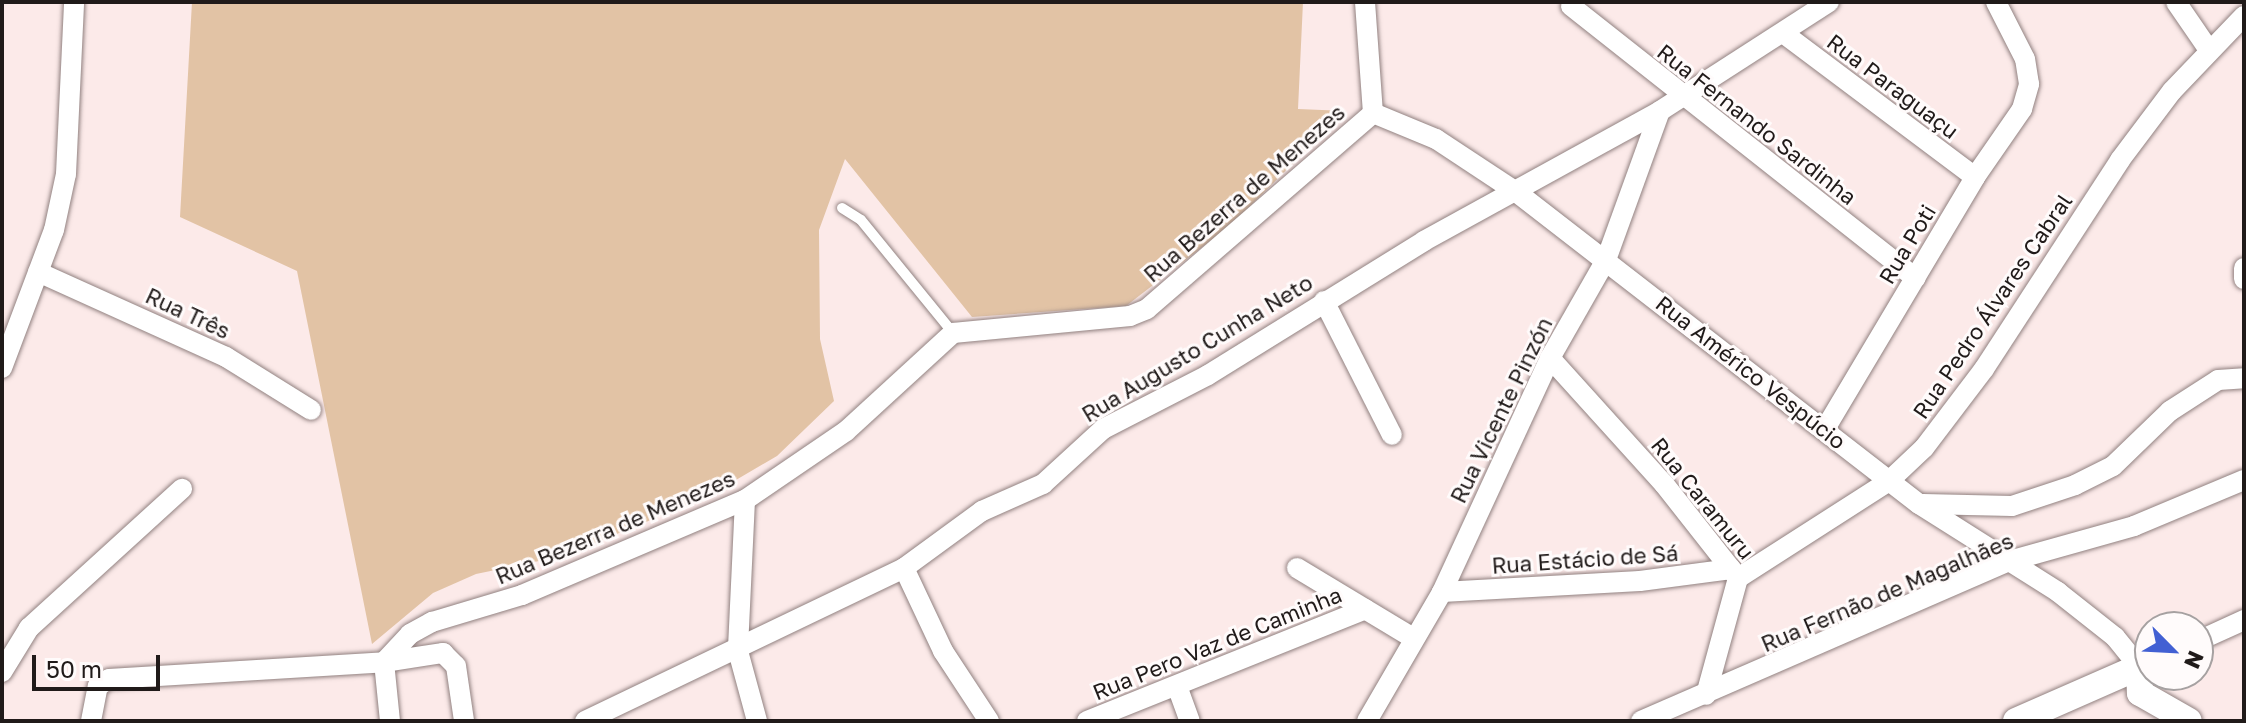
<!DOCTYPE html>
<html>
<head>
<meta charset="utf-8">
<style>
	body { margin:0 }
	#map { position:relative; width:2246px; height:723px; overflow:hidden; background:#fceae9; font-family:"Golos Text",sans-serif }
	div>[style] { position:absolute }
	.green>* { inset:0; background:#e2c3a5 }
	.roads { filter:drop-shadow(0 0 2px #918180) drop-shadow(0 0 2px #918180) }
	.service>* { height:10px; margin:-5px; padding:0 5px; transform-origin:5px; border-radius:5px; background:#fff }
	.minor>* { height:20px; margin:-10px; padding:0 10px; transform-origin:10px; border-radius:10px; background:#fff }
	.tertiary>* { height:26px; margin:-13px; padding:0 13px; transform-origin:13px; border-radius:13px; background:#fff }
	span { translate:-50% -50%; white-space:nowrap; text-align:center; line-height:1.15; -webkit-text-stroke:6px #fffbfb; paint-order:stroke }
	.street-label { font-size:22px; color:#201a19 }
	.frame { position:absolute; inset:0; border:4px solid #201a19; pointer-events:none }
	.north { position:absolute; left:2134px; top:611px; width:80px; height:80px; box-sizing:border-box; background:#fffbfb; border:2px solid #a6a1a1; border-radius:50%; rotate:114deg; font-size:22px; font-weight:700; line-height:32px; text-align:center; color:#201a19 }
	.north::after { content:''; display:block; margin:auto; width:28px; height:36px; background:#4260d3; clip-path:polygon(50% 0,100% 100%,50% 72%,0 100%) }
	.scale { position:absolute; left:32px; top:655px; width:128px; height:36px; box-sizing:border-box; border:4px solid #201a19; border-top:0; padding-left:10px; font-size:24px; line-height:28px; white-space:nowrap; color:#201a19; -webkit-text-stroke:6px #fffbfb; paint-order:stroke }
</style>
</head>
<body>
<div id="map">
	<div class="green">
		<i style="clip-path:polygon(192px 2px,1303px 2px,1298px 109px,1346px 111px,1232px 224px,1126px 306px,972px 317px,845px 159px,819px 230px,820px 339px,834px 401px,777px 456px,707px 497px,563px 556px,476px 574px,433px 593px,372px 644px,297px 271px,180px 217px)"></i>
	</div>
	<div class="roads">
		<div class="service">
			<i style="left:842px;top:208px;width:22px;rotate:32deg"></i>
			<i style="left:861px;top:220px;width:146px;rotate:50.8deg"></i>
		</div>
		<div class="minor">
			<i style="left:1365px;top:2px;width:111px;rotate:85.9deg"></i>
			<i style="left:2176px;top:2px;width:58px;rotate:55.5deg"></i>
			<i style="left:1571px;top:6px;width:439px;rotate:38.3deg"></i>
			<i style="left:1783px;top:33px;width:240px;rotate:36.9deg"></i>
			<i style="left:1373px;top:113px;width:68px;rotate:22.4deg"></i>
			<i style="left:1436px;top:139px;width:95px;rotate:33.4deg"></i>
			<i style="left:1515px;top:191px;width:511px;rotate:37.77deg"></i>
			<i style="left:1919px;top:504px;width:165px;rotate:32.3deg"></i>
			<i style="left:2058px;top:592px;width:73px;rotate:38.3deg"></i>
			<i style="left:2115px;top:637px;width:38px;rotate:51deg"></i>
			<i style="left:2139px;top:667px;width:12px;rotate:-24deg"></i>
			<i style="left:2244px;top:268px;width:11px;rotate:90deg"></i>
			<i style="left:38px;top:272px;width:206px;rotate:24.3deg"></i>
			<i style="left:226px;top:357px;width:100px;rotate:31.9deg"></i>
			<i style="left:1324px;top:301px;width:150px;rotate:63.1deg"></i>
			<i style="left:1550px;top:358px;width:170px;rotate:47.9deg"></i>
			<i style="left:1664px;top:484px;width:120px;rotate:51.8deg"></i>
			<i style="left:1738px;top:578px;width:121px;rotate:105.3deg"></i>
			<i style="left:2px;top:368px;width:147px;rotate:-69.4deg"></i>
			<i style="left:54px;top:230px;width:57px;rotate:-77.9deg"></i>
			<i style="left:66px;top:174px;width:172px;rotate:-87.3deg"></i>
			<i style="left:1825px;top:429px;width:293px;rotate:-59.2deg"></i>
			<i style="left:1975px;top:177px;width:83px;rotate:-55.3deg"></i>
			<i style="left:2022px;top:109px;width:26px;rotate:-74deg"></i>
			<i style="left:2029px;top:84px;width:25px;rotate:-99deg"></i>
			<i style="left:2025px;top:59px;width:64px;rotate:-117deg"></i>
			<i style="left:745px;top:500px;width:151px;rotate:92.7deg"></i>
			<i style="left:738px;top:651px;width:73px;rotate:74.8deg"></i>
			<i style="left:1923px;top:504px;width:89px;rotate:1.3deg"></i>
			<i style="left:2012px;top:506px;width:66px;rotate:-18.4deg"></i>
			<i style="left:2075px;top:485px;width:42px;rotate:-26.6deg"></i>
			<i style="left:2113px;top:466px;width:79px;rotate:-44deg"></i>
			<i style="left:2170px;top:411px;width:57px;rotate:-32.9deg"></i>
			<i style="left:2218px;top:380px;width:26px;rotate:-4deg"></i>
			<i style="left:904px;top:568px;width:92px;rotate:64.8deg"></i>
			<i style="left:943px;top:651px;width:84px;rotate:56.7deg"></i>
			<i style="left:1297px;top:568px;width:135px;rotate:31.1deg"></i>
			<i style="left:1738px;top:578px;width:179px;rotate:-32.7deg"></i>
			<i style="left:1889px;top:481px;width:48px;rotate:-43.3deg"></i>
			<i style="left:1924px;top:448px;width:99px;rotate:-52.8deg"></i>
			<i style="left:1984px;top:369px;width:249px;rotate:-56.9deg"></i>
			<i style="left:2120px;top:160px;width:86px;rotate:-53deg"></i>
			<i style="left:2172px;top:91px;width:104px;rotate:-46.2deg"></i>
			<i style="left:1442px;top:592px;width:198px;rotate:-3.2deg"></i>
			<i style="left:1640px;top:581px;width:92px;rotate:-7.5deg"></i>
			<i style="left:2198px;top:641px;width:51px;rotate:-24.5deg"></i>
			<i style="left:384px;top:662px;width:38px;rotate:-47deg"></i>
			<i style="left:410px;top:634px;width:25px;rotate:-29deg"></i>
			<i style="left:432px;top:622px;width:94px;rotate:-16.7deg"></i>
			<i style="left:522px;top:595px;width:242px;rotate:-23.1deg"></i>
			<i style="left:745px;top:500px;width:122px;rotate:-34.3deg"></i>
			<i style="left:846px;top:431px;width:145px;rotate:-42.5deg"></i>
			<i style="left:953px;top:333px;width:178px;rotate:-5.5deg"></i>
			<i style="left:1130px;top:316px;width:18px;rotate:-22deg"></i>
			<i style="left:1147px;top:309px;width:299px;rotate:-40.9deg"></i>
			<i style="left:384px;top:662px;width:59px;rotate:84.2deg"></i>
			<i style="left:2px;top:672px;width:52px;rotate:-58.5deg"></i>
			<i style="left:29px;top:628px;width:207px;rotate:-42.3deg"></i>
			<i style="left:1177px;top:686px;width:37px;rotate:70deg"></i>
			<i style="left:91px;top:721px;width:36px;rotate:-79deg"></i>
			<i style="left:98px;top:686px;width:13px;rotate:-32deg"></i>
			<i style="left:109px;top:679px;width:276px;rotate:-3.5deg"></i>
			<i style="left:384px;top:662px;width:60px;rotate:-8.7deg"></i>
			<i style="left:443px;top:653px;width:18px;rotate:45deg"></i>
			<i style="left:456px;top:666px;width:56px;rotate:81.7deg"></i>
			<i style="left:585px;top:721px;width:354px;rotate:-25.6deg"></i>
			<i style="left:904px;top:568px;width:97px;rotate:-36.2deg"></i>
			<i style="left:982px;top:511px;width:67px;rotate:-23.9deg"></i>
			<i style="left:1043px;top:484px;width:81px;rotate:-42.5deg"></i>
			<i style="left:1103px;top:429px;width:118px;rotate:-27.2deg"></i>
			<i style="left:1208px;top:375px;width:254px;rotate:-31.8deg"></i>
			<i style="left:1424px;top:241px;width:269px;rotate:-28.8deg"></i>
			<i style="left:1660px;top:111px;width:201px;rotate:-32.8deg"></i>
			<i style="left:1087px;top:721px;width:300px;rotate:-21.9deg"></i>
			<i style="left:1367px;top:721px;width:149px;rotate:-59.8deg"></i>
			<i style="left:1442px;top:592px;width:258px;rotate:-65.2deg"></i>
			<i style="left:1550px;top:358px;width:113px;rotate:-60.3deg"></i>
			<i style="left:1606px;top:260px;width:158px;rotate:-70.1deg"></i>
			<i style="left:1641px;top:721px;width:398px;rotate:-23.5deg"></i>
			<i style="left:2006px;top:562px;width:133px;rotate:-15.7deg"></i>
			<i style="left:2134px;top:526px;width:119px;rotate:-22.7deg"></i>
		</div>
		<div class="tertiary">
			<i style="left:2016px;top:721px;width:134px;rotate:-23.7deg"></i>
			<i style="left:2139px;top:667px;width:26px;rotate:88deg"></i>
			<i style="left:2140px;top:693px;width:56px;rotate:29.7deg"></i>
		</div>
	</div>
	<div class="street-label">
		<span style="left:1893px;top:86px;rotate:37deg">Rua Paraguaçu</span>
		<span style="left:1757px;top:124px;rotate:38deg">Rua Fernando Sardinha</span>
		<span style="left:1244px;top:193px;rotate:-41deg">Rua Bezerra de Menezes</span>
		<span style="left:1907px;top:244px;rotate:-59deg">Rua Poti</span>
		<span style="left:1992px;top:306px;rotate:-56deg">Rua Pedro Álvares Cabral</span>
		<span style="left:188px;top:313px;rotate:25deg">Rua Três</span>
		<span style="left:1197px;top:348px;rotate:-31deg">Rua Augusto Cunha Neto</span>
		<span style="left:1751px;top:372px;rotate:38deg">Rua Américo Vespúcio</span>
		<span style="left:1501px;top:410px;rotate:-64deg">Rua Vicente Pinzón</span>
		<span style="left:1703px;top:498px;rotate:51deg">Rua Caramuru</span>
		<span style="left:615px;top:527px;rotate:-23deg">Rua Bezerra de Menezes</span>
		<span style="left:1585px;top:559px;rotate:-4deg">Rua Estácio de Sá</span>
		<span style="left:1887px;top:592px;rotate:-23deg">Rua Fernão de Magalhães</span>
		<span style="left:1217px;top:643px;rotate:-22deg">Rua Pero Vaz de Caminha</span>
	</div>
	<div class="frame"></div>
	<div class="north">N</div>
	<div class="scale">50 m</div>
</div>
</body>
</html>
